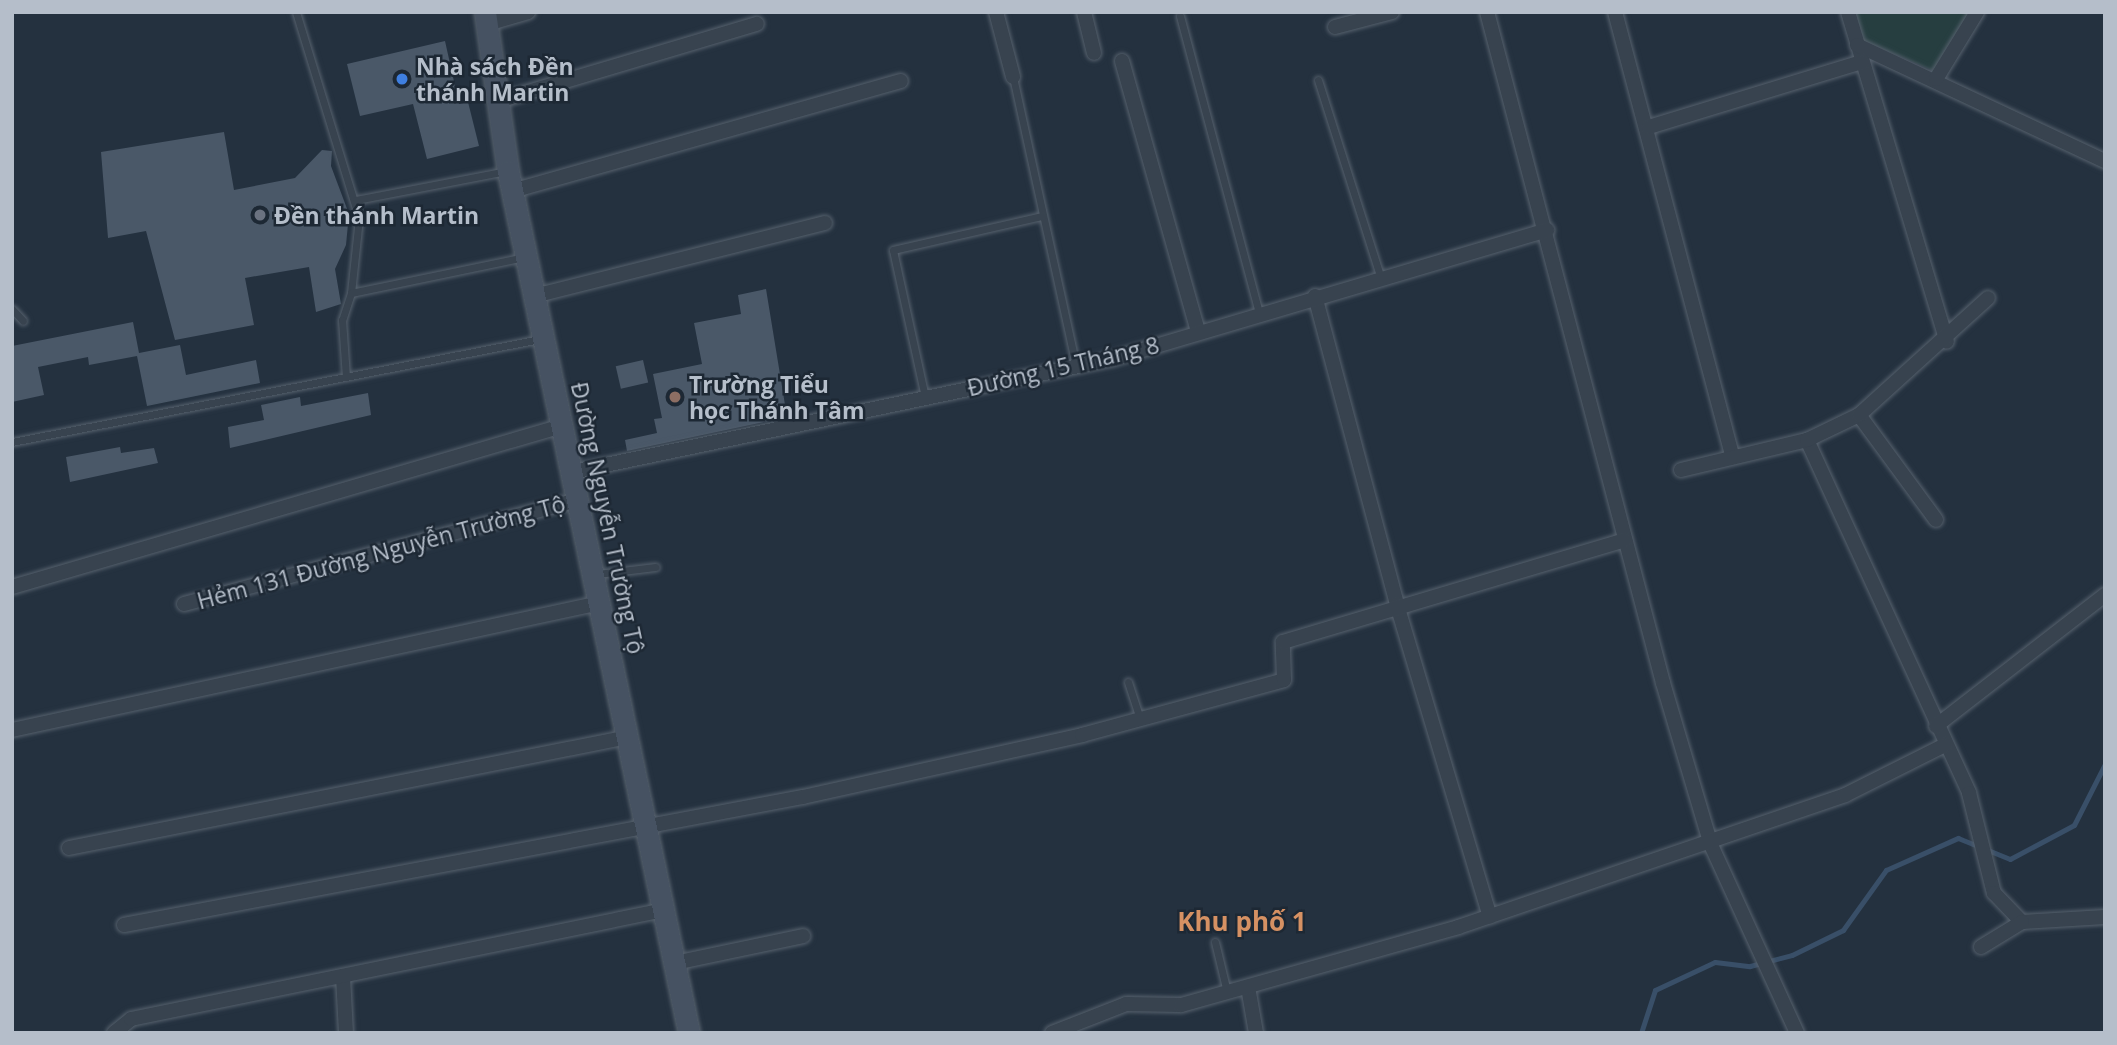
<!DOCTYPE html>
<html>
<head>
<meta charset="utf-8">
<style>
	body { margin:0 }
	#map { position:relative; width:2117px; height:1045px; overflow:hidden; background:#24313f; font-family:"Open Sans",sans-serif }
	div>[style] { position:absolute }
	.green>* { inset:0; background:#263e40 }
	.stream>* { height:5px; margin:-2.5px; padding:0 2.5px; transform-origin:2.5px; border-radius:2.5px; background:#394f68 }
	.building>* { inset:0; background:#4a5868; transform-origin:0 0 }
	.roads { filter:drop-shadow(0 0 2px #56616d) drop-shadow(0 0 2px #56616d) }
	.service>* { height:7px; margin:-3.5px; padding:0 3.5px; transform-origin:3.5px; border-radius:3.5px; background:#38434f }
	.minor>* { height:14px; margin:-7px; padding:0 7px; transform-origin:7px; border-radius:7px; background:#38434f }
	.secondary>* { height:21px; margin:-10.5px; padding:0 10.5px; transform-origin:10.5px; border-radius:10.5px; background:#465262 }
	.dots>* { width:19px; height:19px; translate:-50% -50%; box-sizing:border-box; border:4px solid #1d2834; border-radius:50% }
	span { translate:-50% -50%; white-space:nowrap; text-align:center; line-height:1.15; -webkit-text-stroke:5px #1d2834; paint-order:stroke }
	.poi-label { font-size:23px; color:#b5beca; font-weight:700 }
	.left { translate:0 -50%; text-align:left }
	.street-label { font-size:23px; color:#b5beca }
	.quarter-label { font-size:26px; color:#d69163; font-weight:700 }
	.frame { position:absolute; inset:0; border:14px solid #b5beca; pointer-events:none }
</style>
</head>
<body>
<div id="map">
	<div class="green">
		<i style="clip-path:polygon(1855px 12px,1970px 12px,1934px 71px,1862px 40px)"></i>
	</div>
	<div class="stream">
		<i style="left:1641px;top:1033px;width:45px;rotate:-72deg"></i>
		<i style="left:1655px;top:990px;width:66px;rotate:-25deg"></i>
		<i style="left:1715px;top:962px;width:35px;rotate:7deg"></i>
		<i style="left:1750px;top:966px;width:43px;rotate:-14.7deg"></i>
		<i style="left:1792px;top:955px;width:57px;rotate:-26.1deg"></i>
		<i style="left:1843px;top:930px;width:74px;rotate:-54.4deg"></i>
		<i style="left:1886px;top:870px;width:79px;rotate:-24deg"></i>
		<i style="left:1958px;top:838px;width:56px;rotate:22deg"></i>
		<i style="left:2010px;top:859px;width:72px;rotate:-28deg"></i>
		<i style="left:2074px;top:825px;width:68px;rotate:-63.1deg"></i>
	</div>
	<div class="building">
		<i style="clip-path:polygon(445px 41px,459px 104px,468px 102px,479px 146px,427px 159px,413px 104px,360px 116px,347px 64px)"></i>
		<i style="clip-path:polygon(224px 132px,234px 190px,295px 178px,322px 150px,332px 151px,331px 166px,349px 214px,346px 245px,335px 269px,341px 304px,316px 312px,309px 267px,245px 278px,254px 325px,175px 340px,146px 231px,108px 238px,101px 152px)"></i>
		<i style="clip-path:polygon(766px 289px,787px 417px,627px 451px,625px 440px,657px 433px,654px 419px,662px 418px,653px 374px,702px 364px,694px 323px,741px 314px,738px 295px)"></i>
		<i style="clip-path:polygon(133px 322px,139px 353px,180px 345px,186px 375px,256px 360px,260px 383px,147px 406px,137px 356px,89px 365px,88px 357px,38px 367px,44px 395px,12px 402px,12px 346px)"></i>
		<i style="left:643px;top:360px;width:23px;height:28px;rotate:77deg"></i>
		<i style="clip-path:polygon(368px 393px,371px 415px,230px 448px,228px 427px,264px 420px,261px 405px,300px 397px,301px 406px)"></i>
		<i style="clip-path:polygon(120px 447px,121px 453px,154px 448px,158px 463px,70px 482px,66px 457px)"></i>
	</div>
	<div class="roads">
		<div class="service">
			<i style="left:296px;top:12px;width:215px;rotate:73deg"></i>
			<i style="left:359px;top:218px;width:75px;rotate:96.1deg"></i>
			<i style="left:351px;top:293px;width:28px;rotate:108deg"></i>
			<i style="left:342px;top:320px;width:57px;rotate:86deg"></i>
			<i style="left:1180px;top:16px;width:307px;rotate:75.1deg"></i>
			<i style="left:1013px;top:77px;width:297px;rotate:77.7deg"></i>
			<i style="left:1318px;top:80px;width:206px;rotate:72.4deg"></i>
			<i style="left:356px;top:200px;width:154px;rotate:-10.9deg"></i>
			<i style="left:351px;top:293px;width:178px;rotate:-11.7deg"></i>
			<i style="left:12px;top:309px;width:16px;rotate:47deg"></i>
			<i style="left:925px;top:397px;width:150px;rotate:-102.3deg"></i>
			<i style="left:893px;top:250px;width:153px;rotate:-12.9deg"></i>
			<i style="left:12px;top:442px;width:538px;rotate:-11.04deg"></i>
			<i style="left:597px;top:574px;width:59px;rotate:-6.8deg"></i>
			<i style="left:1128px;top:682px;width:39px;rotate:72deg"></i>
			<i style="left:1215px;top:942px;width:51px;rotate:76.5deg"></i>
		</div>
		<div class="minor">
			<i style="left:996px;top:12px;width:67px;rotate:75.3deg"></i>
			<i style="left:1084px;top:12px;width:42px;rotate:76.3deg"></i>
			<i style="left:1487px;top:12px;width:694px;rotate:75.3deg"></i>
			<i style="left:1663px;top:683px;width:169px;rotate:73.5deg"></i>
			<i style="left:1711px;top:845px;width:207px;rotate:65.4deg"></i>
			<i style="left:1615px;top:12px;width:459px;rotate:75.2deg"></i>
			<i style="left:1848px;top:12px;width:344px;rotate:73.3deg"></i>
			<i style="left:487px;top:24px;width:43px;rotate:-16.3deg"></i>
			<i style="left:1335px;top:27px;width:59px;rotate:-14.7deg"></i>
			<i style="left:1857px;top:45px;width:274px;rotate:25.1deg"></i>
			<i style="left:1122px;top:61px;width:281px;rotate:74.3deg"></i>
			<i style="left:1936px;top:79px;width:79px;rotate:-58.5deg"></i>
			<i style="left:498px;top:101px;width:270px;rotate:-16.6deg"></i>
			<i style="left:1649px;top:127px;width:223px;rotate:-17deg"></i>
			<i style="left:512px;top:191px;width:404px;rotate:-15.8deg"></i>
			<i style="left:534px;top:296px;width:300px;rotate:-14.1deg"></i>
			<i style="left:1315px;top:296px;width:320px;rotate:75.1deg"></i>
			<i style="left:1397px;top:605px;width:325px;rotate:73.4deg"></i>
			<i style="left:1859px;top:415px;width:130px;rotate:53.7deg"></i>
			<i style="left:1807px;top:440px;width:388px;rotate:65.3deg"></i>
			<i style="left:1969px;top:793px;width:103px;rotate:76deg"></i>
			<i style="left:1994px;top:893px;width:40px;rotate:46deg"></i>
			<i style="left:2022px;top:922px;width:83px;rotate:-3.4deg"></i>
			<i style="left:1681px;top:470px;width:130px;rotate:-13.4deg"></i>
			<i style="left:1807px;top:440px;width:58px;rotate:-25.7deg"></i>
			<i style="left:1859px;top:415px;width:174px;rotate:-42.2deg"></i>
			<i style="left:572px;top:472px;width:552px;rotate:-11.82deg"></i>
			<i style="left:1112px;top:359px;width:454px;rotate:-16.5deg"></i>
			<i style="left:12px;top:587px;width:573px;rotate:-16.32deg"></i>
			<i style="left:184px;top:604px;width:407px;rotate:-14.8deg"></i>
			<i style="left:1936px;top:726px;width:214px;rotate:-37.8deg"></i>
			<i style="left:12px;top:730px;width:602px;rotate:-12.19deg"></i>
			<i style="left:69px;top:848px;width:570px;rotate:-11.23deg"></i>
			<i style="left:124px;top:925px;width:691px;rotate:-10.68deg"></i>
			<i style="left:803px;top:797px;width:286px;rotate:-12.5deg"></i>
			<i style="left:1082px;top:735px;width:209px;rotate:-15.2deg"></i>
			<i style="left:1284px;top:680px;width:38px;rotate:-92deg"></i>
			<i style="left:1283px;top:642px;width:357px;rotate:-16.6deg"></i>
			<i style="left:1981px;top:947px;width:48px;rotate:-31.4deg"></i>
			<i style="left:675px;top:963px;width:131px;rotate:-11.9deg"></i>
			<i style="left:343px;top:976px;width:57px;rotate:87deg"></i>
			<i style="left:1248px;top:987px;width:47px;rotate:80.1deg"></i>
			<i style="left:114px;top:1033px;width:22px;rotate:-39deg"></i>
			<i style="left:131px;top:1019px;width:544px;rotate:-11.56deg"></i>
			<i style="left:1052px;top:1033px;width:79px;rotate:-21.4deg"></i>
			<i style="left:1126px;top:1004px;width:55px;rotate:1deg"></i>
			<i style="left:1181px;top:1005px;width:288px;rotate:-15.7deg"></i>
			<i style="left:1458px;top:927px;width:409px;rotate:-18.8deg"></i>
			<i style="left:1845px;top:795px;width:112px;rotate:-26.6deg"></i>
		</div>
		<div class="secondary">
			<i style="left:485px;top:12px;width:161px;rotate:81.8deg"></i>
			<i style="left:508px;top:171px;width:881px;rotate:78.14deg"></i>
		</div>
	</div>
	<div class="dots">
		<i style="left:402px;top:79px;background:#3f7fe0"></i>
		<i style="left:260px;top:215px;background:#6b7280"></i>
		<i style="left:675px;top:397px;background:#8d6e63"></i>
	</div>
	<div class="poi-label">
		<span class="left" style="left:416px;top:79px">Nhà sách Đền<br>thánh Martin</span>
		<span class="left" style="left:274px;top:215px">Đền thánh Martin</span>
		<span class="left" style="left:689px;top:397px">Trường Tiểu<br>học Thánh Tâm</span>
	</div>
	<div class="street-label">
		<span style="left:1063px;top:366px;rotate:-13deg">Đường 15 Tháng 8</span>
		<span style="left:608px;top:518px;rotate:78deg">Đường Nguyễn Trường Tộ</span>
		<span style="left:381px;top:552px;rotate:-15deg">Hẻm 131 Đường Nguyễn Trường Tộ</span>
	</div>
	<div class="quarter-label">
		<span style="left:1242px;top:922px">Khu phố 1</span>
	</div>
	<div class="frame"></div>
</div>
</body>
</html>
